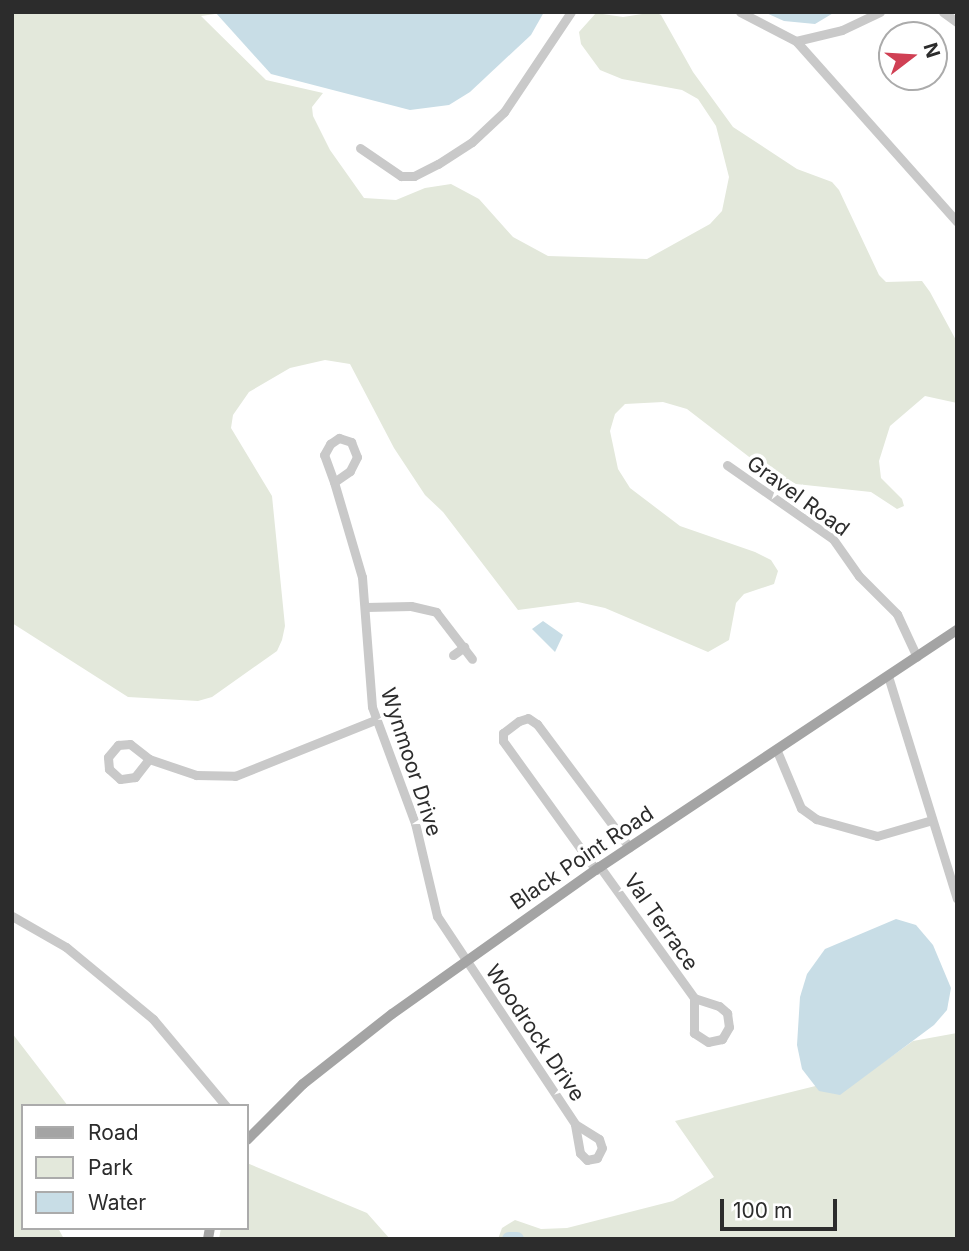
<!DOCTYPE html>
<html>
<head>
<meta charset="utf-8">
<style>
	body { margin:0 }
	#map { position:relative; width:969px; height:1251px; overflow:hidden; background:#fff; font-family:Inter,sans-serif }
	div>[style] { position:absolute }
	.green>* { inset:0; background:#e3e8db }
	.water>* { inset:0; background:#c8dde6 }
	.river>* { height:14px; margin:-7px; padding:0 7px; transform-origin:7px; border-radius:7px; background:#c8dde6 }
	.minor>* { height:9px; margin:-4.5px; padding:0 4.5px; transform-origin:4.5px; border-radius:4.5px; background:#c9c9c9 }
	.major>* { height:10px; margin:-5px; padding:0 5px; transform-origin:5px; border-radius:5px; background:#a4a4a4 }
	span { translate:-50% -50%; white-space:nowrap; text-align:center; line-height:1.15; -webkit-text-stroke:7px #fff; paint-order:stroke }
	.street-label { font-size:21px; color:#2c2c2c }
	.frame { position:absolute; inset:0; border:14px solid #2c2c2c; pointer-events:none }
	.legend { position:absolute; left:21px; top:1104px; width:228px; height:126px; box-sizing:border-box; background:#fff; border:2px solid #ababab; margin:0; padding:9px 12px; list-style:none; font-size:21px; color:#2c2c2c }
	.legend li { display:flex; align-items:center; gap:14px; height:35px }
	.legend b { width:35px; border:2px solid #ababab }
	.north { position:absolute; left:878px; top:21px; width:70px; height:70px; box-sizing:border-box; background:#fff; border:2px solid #ababab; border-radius:50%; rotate:73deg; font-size:19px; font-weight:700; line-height:28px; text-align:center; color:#2c2c2c }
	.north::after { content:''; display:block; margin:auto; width:24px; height:32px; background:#d04054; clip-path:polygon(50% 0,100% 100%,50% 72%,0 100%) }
	.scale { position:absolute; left:720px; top:1199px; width:117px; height:32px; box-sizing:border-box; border:4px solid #2c2c2c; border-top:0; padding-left:9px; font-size:21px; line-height:24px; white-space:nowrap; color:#2c2c2c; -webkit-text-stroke:5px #fff; paint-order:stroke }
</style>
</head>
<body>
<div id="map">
	<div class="green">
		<i style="clip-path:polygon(12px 12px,229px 12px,201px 16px,266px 80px,323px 93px,312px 107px,313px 116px,330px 150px,364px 198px,396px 200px,425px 188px,451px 184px,479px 199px,513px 237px,548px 256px,647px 259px,710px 224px,722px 211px,729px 177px,716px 126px,698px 99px,682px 90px,622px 79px,600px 70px,581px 44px,579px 32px,596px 13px,623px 17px,655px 12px,661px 15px,693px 72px,733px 127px,797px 169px,832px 182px,839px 190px,879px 275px,886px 282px,922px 281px,930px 292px,957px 342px,957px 403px,925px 396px,890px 426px,879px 461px,881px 478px,902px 499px,904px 506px,897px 509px,871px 492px,796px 484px,757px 463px,687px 409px,663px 402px,625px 404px,615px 414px,610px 431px,618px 469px,630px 488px,680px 526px,755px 552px,771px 560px,778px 571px,774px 584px,744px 594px,736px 603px,729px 640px,708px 652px,605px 608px,578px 602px,518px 610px,443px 512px,425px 495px,394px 448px,350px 364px,325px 360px,290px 368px,249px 392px,233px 415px,231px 428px,272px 496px,285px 626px,282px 640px,277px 651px,212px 697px,198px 701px,128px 697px,12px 623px)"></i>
		<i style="clip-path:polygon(12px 1033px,68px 1106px,23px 1106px,23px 1228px,58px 1228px,64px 1239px,12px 1239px)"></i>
		<i style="clip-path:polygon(957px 1033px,957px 1239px,498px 1239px,502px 1228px,515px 1220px,541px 1229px,567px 1228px,673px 1201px,714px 1177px,675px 1121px,868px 1073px,913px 1041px)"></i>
		<i style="clip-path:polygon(247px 1163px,367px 1213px,390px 1239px,219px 1239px,221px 1228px,247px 1228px)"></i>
	</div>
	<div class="water">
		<i style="clip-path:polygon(215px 12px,544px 12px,531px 35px,470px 92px,449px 105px,410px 110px,271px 74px)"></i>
		<i style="clip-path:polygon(764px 12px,835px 12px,815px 24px,784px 21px)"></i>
		<i style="clip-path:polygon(543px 621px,563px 635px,555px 652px,532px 629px)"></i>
		<i style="clip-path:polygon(896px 919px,916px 925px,933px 945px,951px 988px,947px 1010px,934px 1025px,840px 1095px,819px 1091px,802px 1069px,797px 1045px,800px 997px,807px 974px,825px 949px)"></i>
	</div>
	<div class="river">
		<i style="left:509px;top:1239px;width:8px"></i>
	</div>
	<div class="minor">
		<i style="left:740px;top:12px;width:63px;rotate:27.4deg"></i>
		<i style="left:796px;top:41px;width:47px;rotate:-13.4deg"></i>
		<i style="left:842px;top:30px;width:42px;rotate:-25.3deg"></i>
		<i style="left:943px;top:12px;width:17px;rotate:36deg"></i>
		<i style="left:796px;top:41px;width:242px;rotate:48.3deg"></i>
		<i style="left:360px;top:148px;width:50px;rotate:34.3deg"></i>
		<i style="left:401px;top:176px;width:13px"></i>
		<i style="left:414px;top:176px;width:27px;rotate:-27deg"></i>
		<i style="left:438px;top:164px;width:40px;rotate:-32.9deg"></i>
		<i style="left:472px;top:142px;width:44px;rotate:-43.2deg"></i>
		<i style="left:504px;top:112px;width:120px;rotate:-56.2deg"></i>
		<i style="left:339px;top:438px;width:13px;rotate:18deg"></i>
		<i style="left:351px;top:442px;width:16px;rotate:68deg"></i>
		<i style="left:357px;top:457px;width:16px;rotate:117deg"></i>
		<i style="left:350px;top:471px;width:19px;rotate:145deg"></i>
		<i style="left:334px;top:482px;width:29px;rotate:-110deg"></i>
		<i style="left:324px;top:455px;width:13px;rotate:-61deg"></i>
		<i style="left:330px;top:444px;width:11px;rotate:-34deg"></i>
		<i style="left:727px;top:465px;width:129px;rotate:34.9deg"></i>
		<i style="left:833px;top:539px;width:45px;rotate:54.9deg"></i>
		<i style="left:859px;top:576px;width:54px;rotate:45deg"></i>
		<i style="left:897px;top:614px;width:47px;rotate:65.1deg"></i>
		<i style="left:334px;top:482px;width:99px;rotate:73.6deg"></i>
		<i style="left:362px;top:577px;width:130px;rotate:85.6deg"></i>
		<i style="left:372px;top:707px;width:124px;rotate:69.7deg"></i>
		<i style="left:415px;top:823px;width:96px;rotate:76.7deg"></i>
		<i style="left:437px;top:916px;width:250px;rotate:56.4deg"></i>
		<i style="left:366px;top:607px;width:45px;rotate:-1.3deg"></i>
		<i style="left:411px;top:606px;width:26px;rotate:13deg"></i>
		<i style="left:436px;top:612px;width:59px;rotate:52.5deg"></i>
		<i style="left:453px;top:655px;width:14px;rotate:-36deg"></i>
		<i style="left:888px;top:676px;width:233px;rotate:72.8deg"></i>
		<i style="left:130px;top:744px;width:24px;rotate:38deg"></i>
		<i style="left:149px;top:759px;width:23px;rotate:128deg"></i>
		<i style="left:135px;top:777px;width:15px;rotate:172deg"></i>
		<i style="left:120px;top:779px;width:15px;rotate:-138deg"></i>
		<i style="left:109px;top:769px;width:12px;rotate:-95deg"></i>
		<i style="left:108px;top:757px;width:16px;rotate:-50deg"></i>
		<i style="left:118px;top:745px;width:12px;rotate:-5deg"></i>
		<i style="left:777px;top:751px;width:62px;rotate:67.2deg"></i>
		<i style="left:801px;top:808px;width:19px;rotate:36deg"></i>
		<i style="left:816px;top:819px;width:63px;rotate:15.6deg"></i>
		<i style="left:877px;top:836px;width:57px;rotate:-16.2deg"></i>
		<i style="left:149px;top:759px;width:50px;rotate:18.8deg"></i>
		<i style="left:196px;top:775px;width:39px;rotate:1deg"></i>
		<i style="left:235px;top:776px;width:151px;rotate:-21.8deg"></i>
		<i style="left:600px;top:867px;width:161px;rotate:54.3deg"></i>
		<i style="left:596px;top:870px;width:159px;rotate:-125.8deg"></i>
		<i style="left:503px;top:741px;width:8px;rotate:-90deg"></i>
		<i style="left:503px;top:733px;width:20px;rotate:-37deg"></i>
		<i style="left:519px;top:721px;width:9px;rotate:-18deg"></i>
		<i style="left:528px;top:718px;width:11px;rotate:34deg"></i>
		<i style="left:537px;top:724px;width:154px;rotate:53.2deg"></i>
		<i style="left:12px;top:916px;width:62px;rotate:29.9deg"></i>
		<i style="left:66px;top:947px;width:113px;rotate:39.6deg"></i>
		<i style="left:153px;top:1019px;width:114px;rotate:50deg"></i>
		<i style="left:694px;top:998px;width:26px;rotate:18deg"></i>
		<i style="left:719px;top:1006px;width:11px;rotate:41deg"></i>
		<i style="left:727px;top:1013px;width:14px;rotate:82deg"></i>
		<i style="left:729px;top:1027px;width:14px;rotate:120deg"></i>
		<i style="left:722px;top:1039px;width:14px;rotate:168deg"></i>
		<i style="left:708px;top:1042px;width:17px;rotate:-147deg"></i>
		<i style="left:694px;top:1033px;width:35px;rotate:-90deg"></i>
		<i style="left:575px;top:1124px;width:28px;rotate:32deg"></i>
		<i style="left:599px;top:1139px;width:9px;rotate:72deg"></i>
		<i style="left:602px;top:1148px;width:11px;rotate:117deg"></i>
		<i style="left:597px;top:1158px;width:10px;rotate:169deg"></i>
		<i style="left:587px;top:1160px;width:10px;rotate:-135deg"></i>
		<i style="left:580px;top:1153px;width:29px;rotate:-100deg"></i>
	</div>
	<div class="major">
		<i style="left:247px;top:1140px;width:79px;rotate:-45deg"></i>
		<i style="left:303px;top:1084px;width:113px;rotate:-38.2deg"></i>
		<i style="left:392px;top:1014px;width:255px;rotate:-35.3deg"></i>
		<i style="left:600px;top:867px;width:429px;rotate:-33.6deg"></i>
		<i style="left:208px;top:1239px;width:11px;rotate:-80deg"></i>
	</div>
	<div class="street-label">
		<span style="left:798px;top:496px;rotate:36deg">Gravel Road</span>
		<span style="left:411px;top:762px;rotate:72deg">Wynmoor Drive</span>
		<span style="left:582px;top:858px;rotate:-34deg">Black Point Road</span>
		<span style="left:661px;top:922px;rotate:55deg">Val Terrace</span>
		<span style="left:535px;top:1033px;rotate:56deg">Woodrock Drive</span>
	</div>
	<div class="frame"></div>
	<ul class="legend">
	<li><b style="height:9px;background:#a4a4a4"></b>Road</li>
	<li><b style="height:19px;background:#e3e8db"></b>Park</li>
	<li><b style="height:19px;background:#c8dde6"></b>Water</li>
	</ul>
	<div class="north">N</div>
	<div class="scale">100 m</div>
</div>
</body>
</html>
